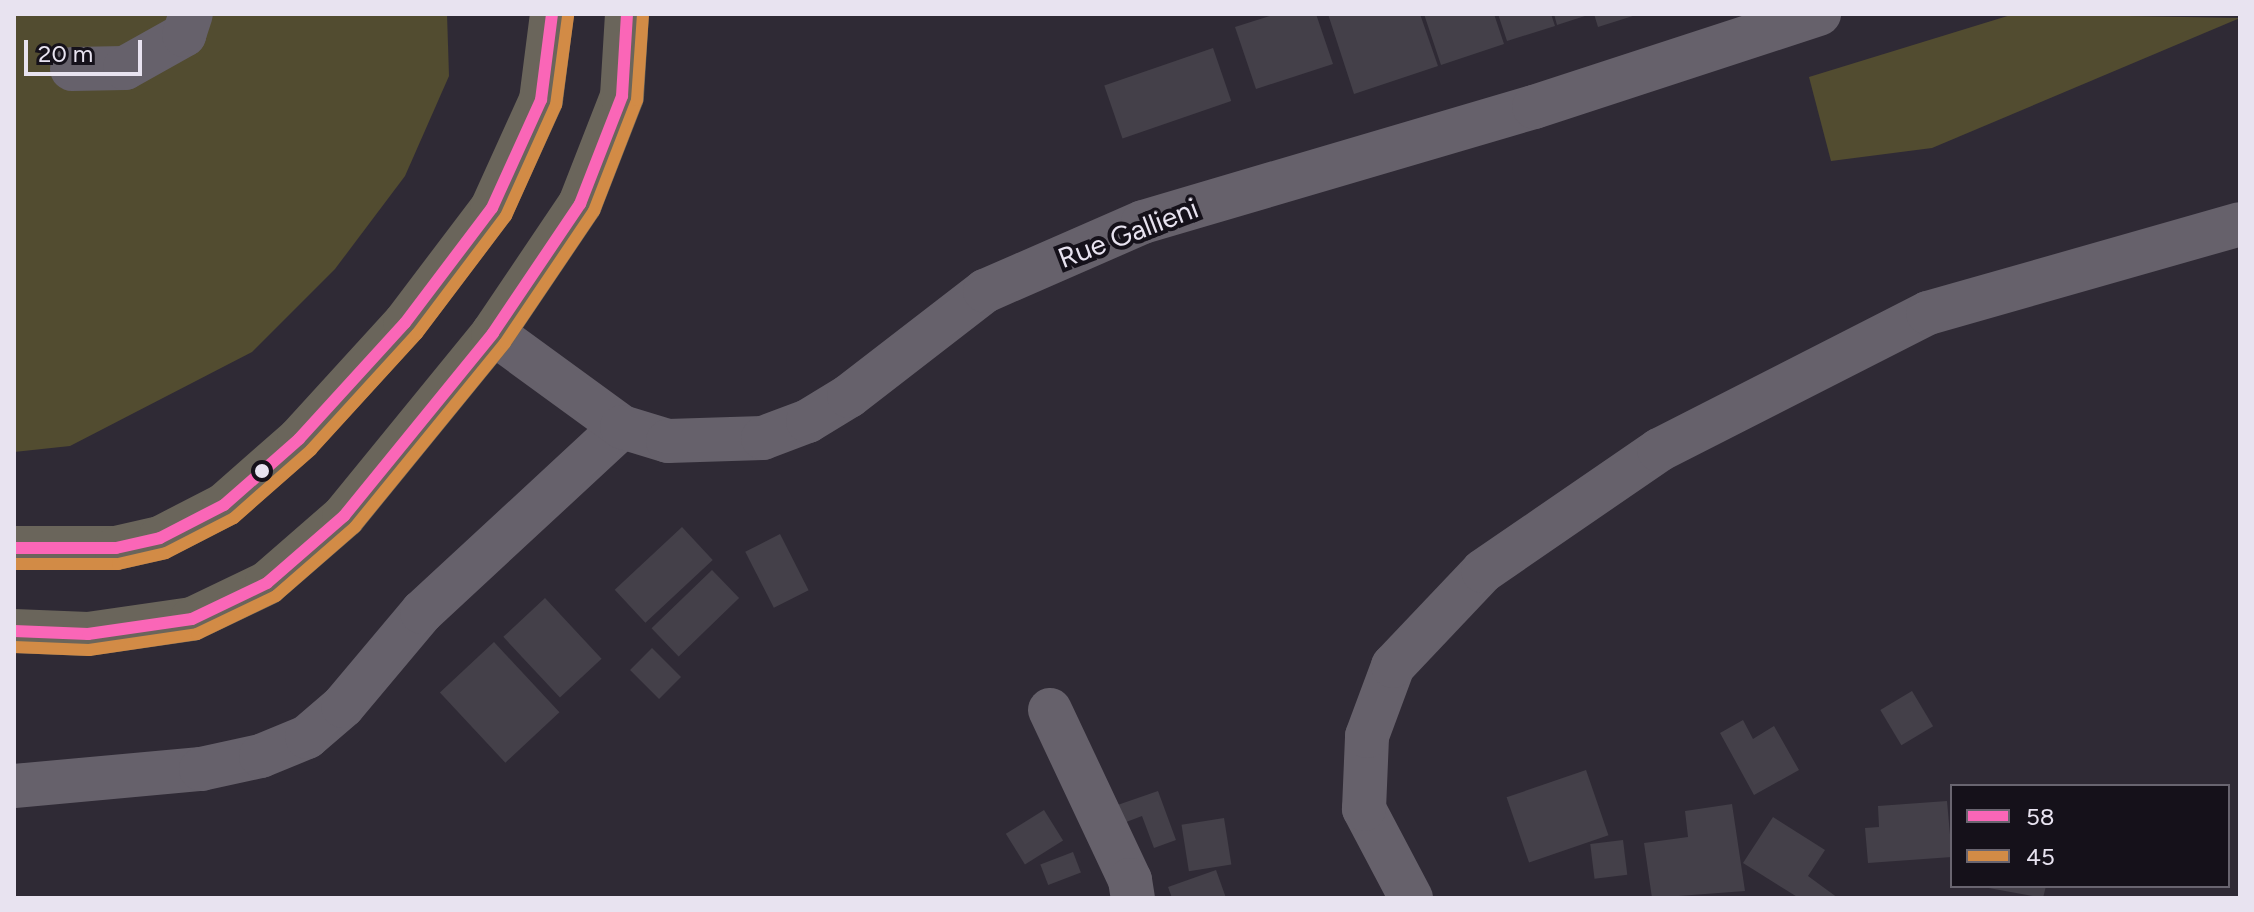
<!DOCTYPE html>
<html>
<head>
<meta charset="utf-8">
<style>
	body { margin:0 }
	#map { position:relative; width:2254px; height:912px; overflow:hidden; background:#2f2a35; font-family:Figtree,sans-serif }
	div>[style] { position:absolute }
	.green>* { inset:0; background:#524c30 }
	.building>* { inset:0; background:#444049; transform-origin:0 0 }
	.street>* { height:44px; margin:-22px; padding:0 22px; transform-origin:22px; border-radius:22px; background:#66616b }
	.secondary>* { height:44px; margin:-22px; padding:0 22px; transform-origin:22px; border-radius:22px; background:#66616b }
	.highway>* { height:44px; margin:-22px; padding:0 22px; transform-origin:22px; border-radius:22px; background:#6a655b }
	.bus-1>* { height:12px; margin:-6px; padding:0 6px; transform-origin:6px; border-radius:6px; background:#fa66b7 }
	.bus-2>* { height:12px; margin:-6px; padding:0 6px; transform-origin:6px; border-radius:6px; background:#d28b46 }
	.dots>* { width:22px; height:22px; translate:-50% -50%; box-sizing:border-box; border:4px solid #15111a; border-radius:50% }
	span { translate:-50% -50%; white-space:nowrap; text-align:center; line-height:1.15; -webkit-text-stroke:8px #15111a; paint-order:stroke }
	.street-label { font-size:28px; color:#e8e3f0 }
	.frame { position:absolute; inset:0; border:16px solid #e8e3f0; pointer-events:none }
	.legend { position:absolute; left:1950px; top:784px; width:280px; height:104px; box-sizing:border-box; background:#15111a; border:2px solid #696570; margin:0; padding:10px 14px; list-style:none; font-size:24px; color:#e8e3f0 }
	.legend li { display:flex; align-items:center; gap:16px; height:40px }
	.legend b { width:40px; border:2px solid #696570 }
	.scale { position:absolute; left:24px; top:40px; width:118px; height:36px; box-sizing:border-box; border:4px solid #e8e3f0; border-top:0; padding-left:10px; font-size:24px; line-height:28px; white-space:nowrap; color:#e8e3f0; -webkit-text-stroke:6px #15111a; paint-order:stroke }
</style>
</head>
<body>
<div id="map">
	<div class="green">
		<i style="clip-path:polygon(14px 14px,447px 14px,449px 76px,405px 176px,335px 269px,252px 352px,70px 446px,14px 452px)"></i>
		<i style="clip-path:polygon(2014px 14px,2240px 18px,1932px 148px,1831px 161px,1809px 77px)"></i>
	</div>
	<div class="building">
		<i style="clip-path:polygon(1276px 14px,1316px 14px,1333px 64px,1256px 89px,1235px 27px)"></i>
		<i style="clip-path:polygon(1328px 14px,1420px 14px,1438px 66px,1354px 94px)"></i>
		<i style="clip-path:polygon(1424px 14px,1494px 14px,1504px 44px,1441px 65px)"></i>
		<i style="clip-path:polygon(1498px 14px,1551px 14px,1555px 26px,1507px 41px)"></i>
		<i style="clip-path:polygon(1554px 14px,1588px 14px,1588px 15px,1557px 25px)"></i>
		<i style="clip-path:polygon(1594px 14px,1636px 14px,1636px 15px,1598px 27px)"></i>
		<i style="left:1213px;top:48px;width:56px;height:115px;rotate:71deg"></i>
		<i style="left:682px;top:527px;width:45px;height:92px;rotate:47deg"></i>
		<i style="left:780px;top:534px;width:63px;height:39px;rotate:63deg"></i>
		<i style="left:712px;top:570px;width:39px;height:84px;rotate:46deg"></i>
		<i style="left:545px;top:598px;width:83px;height:57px;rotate:47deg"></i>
		<i style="left:494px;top:642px;width:96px;height:74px;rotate:47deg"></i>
		<i style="left:652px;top:648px;width:41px;height:31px;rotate:45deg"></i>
		<i style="left:1912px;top:691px;width:41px;height:37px;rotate:59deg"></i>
		<i style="clip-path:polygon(1743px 720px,1753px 739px,1774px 726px,1799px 770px,1754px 795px,1720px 733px)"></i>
		<i style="left:1586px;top:770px;width:69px;height:84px;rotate:71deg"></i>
		<i style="clip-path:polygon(1158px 791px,1176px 840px,1154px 848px,1142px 816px,1113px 827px,1106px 809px)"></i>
		<i style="clip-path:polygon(1947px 801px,1952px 857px,1868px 863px,1865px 828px,1879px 827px,1878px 806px)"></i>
		<i style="clip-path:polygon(1732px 804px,1745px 891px,1652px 898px,1644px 843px,1688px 837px,1685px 811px)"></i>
		<i style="left:1044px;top:810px;width:36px;height:45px;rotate:58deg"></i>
		<i style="clip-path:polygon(1773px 817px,1825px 850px,1808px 876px,1838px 898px,1799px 898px,1743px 863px)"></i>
		<i style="left:1224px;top:818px;width:47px;height:43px;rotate:81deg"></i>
		<i style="left:1623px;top:840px;width:35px;height:33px;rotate:83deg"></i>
		<i style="left:1073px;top:852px;width:22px;height:35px;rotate:69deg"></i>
		<i style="clip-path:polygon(1216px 870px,1226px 898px,1172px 898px,1168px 887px)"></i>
		<i style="clip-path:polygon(2046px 886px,2043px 898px,1983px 887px,1983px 886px)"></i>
	</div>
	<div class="street">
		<i style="left:72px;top:69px;width:53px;rotate:-1.1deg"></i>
		<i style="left:125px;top:68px;width:68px;rotate:-29.2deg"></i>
		<i style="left:184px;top:35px;width:22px;rotate:-72deg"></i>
		<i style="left:1050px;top:710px;width:188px;rotate:64.8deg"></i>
		<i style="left:1130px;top:880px;width:18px;rotate:81deg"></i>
		<i style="left:14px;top:786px;width:188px;rotate:-5.2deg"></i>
		<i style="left:201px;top:769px;width:61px;rotate:-12.2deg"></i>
		<i style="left:261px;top:756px;width:50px;rotate:-22.4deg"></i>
		<i style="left:307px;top:737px;width:48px;rotate:-40.7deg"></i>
		<i style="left:343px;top:706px;width:123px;rotate:-50deg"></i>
		<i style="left:422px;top:612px;width:272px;rotate:-42.8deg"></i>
		<i style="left:1411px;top:898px;width:101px;rotate:-117.8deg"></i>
		<i style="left:1364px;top:809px;width:73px;rotate:-87.6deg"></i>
		<i style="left:1367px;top:736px;width:75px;rotate:-69.6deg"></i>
		<i style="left:1393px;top:666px;width:131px;rotate:-46.5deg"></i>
		<i style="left:1483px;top:571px;width:214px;rotate:-34.5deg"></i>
		<i style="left:1659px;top:450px;width:302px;rotate:-27deg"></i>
		<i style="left:1928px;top:313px;width:324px;rotate:-15.9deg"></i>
	</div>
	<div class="secondary">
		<i style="left:493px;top:333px;width:160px;rotate:36.1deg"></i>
		<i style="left:622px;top:427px;width:48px;rotate:16.9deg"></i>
		<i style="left:668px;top:441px;width:95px;rotate:-1.8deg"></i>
		<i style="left:763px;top:438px;width:48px;rotate:-20.7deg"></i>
		<i style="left:808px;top:421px;width:48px;rotate:-31.4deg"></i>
		<i style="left:849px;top:396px;width:172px;rotate:-37.7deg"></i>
		<i style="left:985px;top:291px;width:172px;rotate:-23.6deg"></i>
		<i style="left:1143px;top:222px;width:408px;rotate:-16.4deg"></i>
		<i style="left:1534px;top:107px;width:300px;rotate:-18.1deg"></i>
	</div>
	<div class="highway">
		<i style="left:14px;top:548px;width:102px"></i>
		<i style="left:116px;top:548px;width:45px;rotate:-12.8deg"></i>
		<i style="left:160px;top:538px;width:72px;rotate:-27.3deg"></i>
		<i style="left:224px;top:505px;width:100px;rotate:-41.3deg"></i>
		<i style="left:299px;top:439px;width:157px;rotate:-47.6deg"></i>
		<i style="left:405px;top:323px;width:144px;rotate:-52.9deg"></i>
		<i style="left:492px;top:208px;width:119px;rotate:-65.6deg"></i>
		<i style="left:541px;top:100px;width:87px;rotate:-82.7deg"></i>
		<i style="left:14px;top:631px;width:74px;rotate:2.3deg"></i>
		<i style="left:88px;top:634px;width:105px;rotate:-8.2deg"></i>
		<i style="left:192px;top:619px;width:83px;rotate:-25.6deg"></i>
		<i style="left:267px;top:583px;width:102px;rotate:-41deg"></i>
		<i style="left:344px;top:516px;width:236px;rotate:-50.8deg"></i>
		<i style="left:493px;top:333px;width:156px;rotate:-56deg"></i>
		<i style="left:580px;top:204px;width:116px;rotate:-68.7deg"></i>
		<i style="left:622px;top:96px;width:82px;rotate:-86.5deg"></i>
	</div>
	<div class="bus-1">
		<i style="left:14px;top:548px;width:102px"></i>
		<i style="left:116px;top:548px;width:45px;rotate:-12.8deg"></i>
		<i style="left:160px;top:538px;width:72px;rotate:-27.3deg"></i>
		<i style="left:224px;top:505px;width:100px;rotate:-41.3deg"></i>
		<i style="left:299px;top:439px;width:157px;rotate:-47.6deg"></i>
		<i style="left:405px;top:323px;width:144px;rotate:-52.9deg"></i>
		<i style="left:492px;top:208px;width:119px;rotate:-65.6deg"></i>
		<i style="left:541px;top:100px;width:87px;rotate:-82.7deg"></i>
		<i style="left:14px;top:631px;width:74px;rotate:2.3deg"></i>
		<i style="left:88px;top:634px;width:105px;rotate:-8.2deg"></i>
		<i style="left:192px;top:619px;width:83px;rotate:-25.6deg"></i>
		<i style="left:267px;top:583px;width:102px;rotate:-41deg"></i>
		<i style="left:344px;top:516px;width:236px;rotate:-50.8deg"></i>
		<i style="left:493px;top:333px;width:156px;rotate:-56deg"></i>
		<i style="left:580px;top:204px;width:116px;rotate:-68.7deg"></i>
		<i style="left:622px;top:96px;width:82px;rotate:-86.5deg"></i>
	</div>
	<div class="bus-2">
		<i style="left:14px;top:564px;width:104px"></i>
		<i style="left:118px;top:564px;width:49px;rotate:-12.9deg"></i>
		<i style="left:166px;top:553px;width:76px;rotate:-27.2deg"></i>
		<i style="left:234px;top:518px;width:103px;rotate:-41.4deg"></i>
		<i style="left:311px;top:450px;width:157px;rotate:-47.6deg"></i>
		<i style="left:417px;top:334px;width:148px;rotate:-53deg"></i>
		<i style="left:506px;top:216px;width:122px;rotate:-65.8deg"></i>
		<i style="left:556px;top:105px;width:90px;rotate:-82.3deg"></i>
		<i style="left:14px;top:647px;width:75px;rotate:2.3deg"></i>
		<i style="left:89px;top:650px;width:109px;rotate:-8.4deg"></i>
		<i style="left:197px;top:634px;width:88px;rotate:-25.7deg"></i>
		<i style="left:276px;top:596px;width:105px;rotate:-41.1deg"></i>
		<i style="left:355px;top:527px;width:237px;rotate:-50.8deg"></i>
		<i style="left:505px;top:343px;width:159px;rotate:-56deg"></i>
		<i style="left:594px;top:211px;width:119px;rotate:-68.8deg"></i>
		<i style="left:637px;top:100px;width:85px;rotate:-86deg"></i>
	</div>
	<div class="dots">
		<i style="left:262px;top:471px;background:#e8e3f0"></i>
	</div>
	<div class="street-label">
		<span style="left:1128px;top:233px;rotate:-21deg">Rue Gallieni</span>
	</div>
	<div class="frame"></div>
	<ul class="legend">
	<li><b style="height:10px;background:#fa66b7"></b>58</li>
	<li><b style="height:10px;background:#d28b46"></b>45</li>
	</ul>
	<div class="scale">20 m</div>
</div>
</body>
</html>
